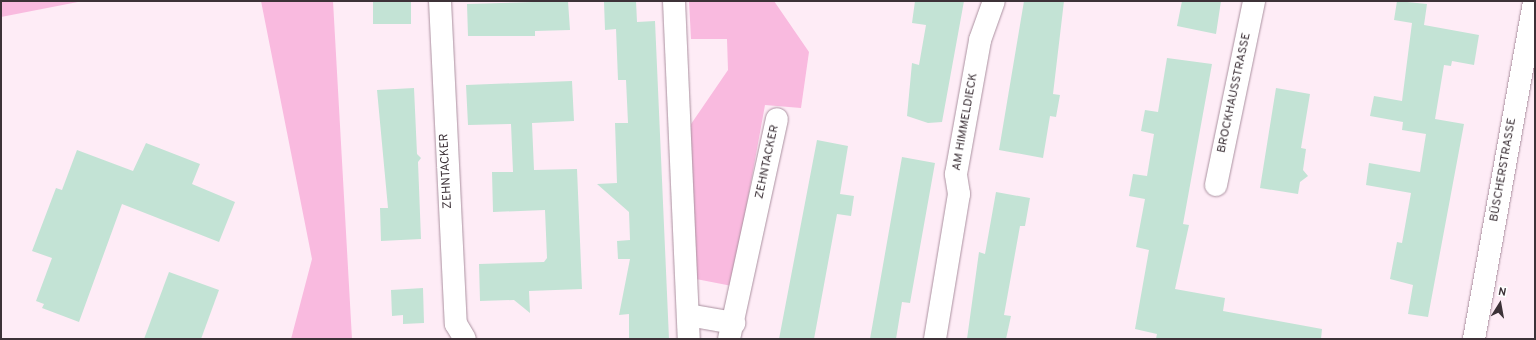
<!DOCTYPE html>
<html>
<head>
<meta charset="utf-8">
<style>
	body { margin:0 }
	#map { position:relative; width:1536px; height:340px; overflow:hidden; background:#feecf6; font-family:Overpass,sans-serif }
	div>[style] { position:absolute }
	.green>* { inset:0; background:#f9badf }
	.building>* { inset:0; background:#c3e3d5; transform-origin:0 0 }
	.roads { filter:drop-shadow(0 0 1px #ab91a0) drop-shadow(0 0 1px #ab91a0) }
	.street>* { height:22px; margin:-11px; padding:0 11px; transform-origin:11px; border-radius:11px; background:#fff }
	span { translate:-50% -50%; white-space:nowrap; text-align:center; line-height:1.15; -webkit-text-stroke:3px #fff; paint-order:stroke }
	.street-label { font-size:12px; color:#3d3238 }
	.frame { position:absolute; inset:0; border:2px solid #3d3238; pointer-events:none }
	.north { position:absolute; left:1480px; top:284px; width:40px; height:40px; -webkit-text-stroke:3px #fff; paint-order:stroke; rotate:11deg; font-size:11px; font-weight:700; line-height:16px; text-align:center; color:#3d3238 }
	.north::after { content:''; display:block; margin:auto; width:14px; height:18px; background:#3d3238; clip-path:polygon(50% 0,100% 100%,50% 72%,0 100%) }
</style>
</head>
<body>
<div id="map">
	<div class="green">
		<i style="clip-path:polygon(1px 1px,83px 1px,1px 17px)"></i>
		<i style="clip-path:polygon(261px 1px,333px 1px,352px 339px,291px 339px,312px 259px)"></i>
		<i style="clip-path:polygon(689px 1px,774px 1px,809px 52px,801px 108px,765px 105px,732px 286px,696px 279px,689px 127px,728px 70px,727px 39px,691px 39px)"></i>
	</div>
	<div class="building">
		<i style="left:373px;top:1px;width:38px;height:23px"></i>
		<i style="clip-path:polygon(568px 1px,570px 30px,535px 31px,535px 36px,468px 36px,467px 4px)"></i>
		<i style="clip-path:polygon(636px 1px,637px 22px,655px 21px,669px 339px,629px 339px,629px 314px,619px 315px,630px 259px,618px 259px,617px 241px,630px 240px,629px 212px,597px 184px,617px 183px,615px 123px,628px 123px,626px 80px,618px 80px,616px 29px,605px 30px,604px 2px)"></i>
		<i style="clip-path:polygon(915px 1px,964px 1px,942px 122px,928px 123px,907px 116px,912px 63px,919px 65px,926px 25px,912px 23px)"></i>
		<i style="clip-path:polygon(1024px 1px,1064px 1px,1053px 94px,1060px 95px,1056px 117px,1050px 116px,1043px 158px,999px 150px)"></i>
		<i style="clip-path:polygon(1182px 1px,1221px 1px,1216px 34px,1177px 26px)"></i>
		<i style="clip-path:polygon(1397px 1px,1427px 4px,1424px 25px,1479px 35px,1474px 65px,1452px 61px,1451px 66px,1444px 65px,1435px 119px,1464px 124px,1428px 317px,1408px 314px,1413px 285px,1390px 279px,1397px 242px,1402px 243px,1411px 193px,1366px 185px,1369px 163px,1420px 172px,1426px 134px,1402px 130px,1403px 122px,1370px 116px,1374px 96px,1402px 101px,1412px 23px,1394px 20px)"></i>
		<i style="clip-path:polygon(1167px 58px,1212px 64px,1183px 224px,1189px 225px,1175px 289px,1225px 298px,1223px 311px,1322px 329px,1321px 339px,1156px 339px,1157px 334px,1135px 329px,1149px 250px,1136px 247px,1145px 199px,1129px 196px,1133px 174px,1147px 176px,1154px 134px,1141px 131px,1145px 110px,1158px 112px)"></i>
		<i style="clip-path:polygon(572px 81px,574px 121px,532px 123px,534px 170px,577px 169px,582px 289px,529px 291px,530px 313px,514px 300px,480px 301px,479px 264px,544px 262px,547px 258px,545px 210px,493px 212px,492px 172px,513px 172px,511px 124px,468px 125px,466px 85px)"></i>
		<i style="clip-path:polygon(414px 88px,417px 154px,421px 158px,418px 162px,421px 239px,381px 241px,380px 208px,388px 208px,377px 90px)"></i>
		<i style="clip-path:polygon(1276px 88px,1310px 94px,1301px 148px,1306px 149px,1303px 170px,1308px 176px,1300px 182px,1298px 194px,1260px 188px)"></i>
		<i style="clip-path:polygon(817px 140px,848px 146px,840px 194px,854px 196px,851px 216px,837px 214px,814px 339px,779px 339px)"></i>
		<i style="clip-path:polygon(146px 143px,200px 164px,192px 184px,235px 202px,219px 242px,122px 204px,79px 322px,42px 308px,44px 304px,36px 301px,52px 258px,32px 251px,56px 188px,62px 190px,77px 150px,133px 171px)"></i>
		<i style="clip-path:polygon(902px 157px,935px 163px,910px 303px,902px 302px,896px 339px,870px 339px)"></i>
		<i style="clip-path:polygon(996px 192px,1030px 198px,1025px 226px,1020px 226px,1004px 315px,1011px 316px,1006px 339px,967px 339px,979px 252px,985px 254px)"></i>
		<i style="clip-path:polygon(169px 272px,219px 290px,201px 339px,144px 339px)"></i>
		<i style="clip-path:polygon(423px 288px,424px 323px,403px 324px,403px 315px,392px 316px,391px 290px)"></i>
	</div>
	<div class="roads">
		<div class="street">
			<i style="left:440px;top:1px;width:323px;rotate:87.2deg"></i>
			<i style="left:456px;top:324px;width:17px;rotate:59deg"></i>
			<i style="left:674px;top:1px;width:338px;rotate:87.5deg"></i>
			<i style="left:1216px;top:185px;width:188px;rotate:-78.3deg"></i>
			<i style="left:688px;top:315px;width:47px;rotate:9.9deg"></i>
			<i style="left:729px;top:339px;width:225px;rotate:-77.7deg"></i>
			<i style="left:935px;top:339px;width:147px;rotate:-80.6deg"></i>
			<i style="left:959px;top:194px;width:20px;rotate:-99deg"></i>
			<i style="left:956px;top:174px;width:136px;rotate:-79.8deg"></i>
			<i style="left:980px;top:40px;width:41px;rotate:-70.3deg"></i>
			<i style="left:1474px;top:339px;width:343px;rotate:-79.9deg"></i>
		</div>
	</div>
	<div class="street-label">
		<span style="left:1235px;top:93px;rotate:-78deg">BROCKHAUSSTRASSE</span>
		<span style="left:966px;top:122px;rotate:-80deg">AM HIMMELDIECK</span>
		<span style="left:768px;top:162px;rotate:-78deg">ZEHNTACKER</span>
		<span style="left:1504px;top:170px;rotate:-80deg">BÜSCHERSTRASSE</span>
		<span style="left:447px;top:171px;rotate:-93deg">ZEHNTACKER</span>
	</div>
	<div class="frame"></div>
	<div class="north">N</div>
</div>
</body>
</html>
